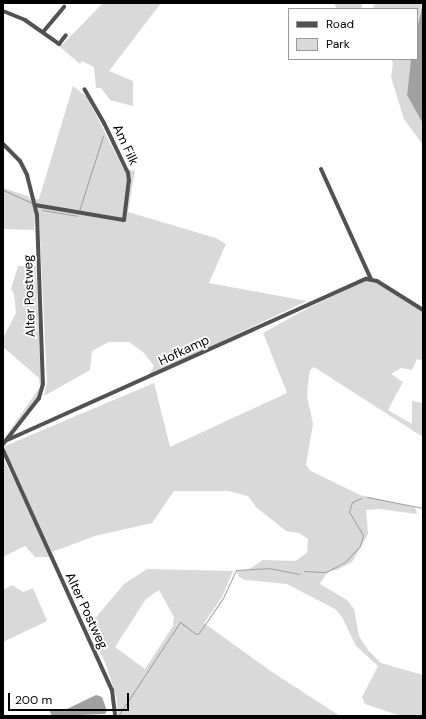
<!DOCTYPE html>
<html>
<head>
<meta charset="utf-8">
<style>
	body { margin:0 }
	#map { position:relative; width:426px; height:719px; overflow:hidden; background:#fff; font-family:"DM Sans",sans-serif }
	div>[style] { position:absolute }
	.green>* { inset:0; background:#d9d9d9 }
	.water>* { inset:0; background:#a0a0a0 }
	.stream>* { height:1px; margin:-0.5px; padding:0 0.5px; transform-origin:0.5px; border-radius:0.5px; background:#a0a0a0 }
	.street>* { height:4px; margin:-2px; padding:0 2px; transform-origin:2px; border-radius:2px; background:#525252 }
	span { translate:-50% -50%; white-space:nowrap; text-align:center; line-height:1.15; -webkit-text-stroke:3.5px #fff; paint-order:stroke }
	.street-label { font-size:13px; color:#000 }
	.frame { position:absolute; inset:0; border:4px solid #000; pointer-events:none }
	.legend { position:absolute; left:288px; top:8px; width:130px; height:52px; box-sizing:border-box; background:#fff; border:1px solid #999; margin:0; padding:5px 7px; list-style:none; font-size:12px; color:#000 }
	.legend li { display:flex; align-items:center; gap:8px; height:20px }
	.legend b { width:20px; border:1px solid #999 }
	.scale { position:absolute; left:8px; top:693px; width:121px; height:18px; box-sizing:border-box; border:2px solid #000; border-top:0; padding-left:5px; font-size:12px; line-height:14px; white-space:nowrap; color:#000; -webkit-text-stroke:3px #fff; paint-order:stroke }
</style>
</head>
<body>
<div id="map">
	<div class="green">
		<i style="clip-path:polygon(103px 3px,161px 3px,109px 71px,133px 81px,133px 106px,110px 100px,101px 88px,96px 88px,94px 67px,82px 61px,80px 64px,60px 47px)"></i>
		<i style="clip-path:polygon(334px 3px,363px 3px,361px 9px,337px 9px)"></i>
		<i style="clip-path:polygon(374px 3px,422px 3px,417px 28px,417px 9px,373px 9px)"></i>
		<i style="clip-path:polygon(391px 59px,411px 59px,407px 95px,423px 124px,423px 145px,404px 119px,391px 77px,393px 63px)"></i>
		<i style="clip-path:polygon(73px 86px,87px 97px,123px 168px,135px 171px,128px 212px,216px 238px,226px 244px,209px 283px,307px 301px,148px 376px,154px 366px,143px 352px,129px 342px,109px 342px,92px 351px,90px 370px,44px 396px,47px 382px,39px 217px,35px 199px,39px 199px)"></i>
		<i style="clip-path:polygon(3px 188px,28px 196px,32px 202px,35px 215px,34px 230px,3px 229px)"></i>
		<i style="clip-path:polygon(18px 266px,36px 266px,41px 385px,38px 396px,3px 440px,40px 387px,39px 378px,3px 347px,3px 338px,16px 313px,14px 294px,11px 289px)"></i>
		<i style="clip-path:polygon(365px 281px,377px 283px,423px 312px,423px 361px,417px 359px,412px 370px,401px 368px,391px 374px,403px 382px,388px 410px,412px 424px,412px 401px,423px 403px,423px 437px,314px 367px,310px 370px,308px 383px,307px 396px,313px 424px,306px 465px,311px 471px,360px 495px,415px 507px,417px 514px,379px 509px,366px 510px,368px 534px,352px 562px,337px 570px,328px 571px,320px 584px,347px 600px,354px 609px,359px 636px,368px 650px,381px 663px,423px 675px,423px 716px,401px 716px,365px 704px,362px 697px,378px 666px,356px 646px,342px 617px,335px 609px,287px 584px,245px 580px,239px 577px,236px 571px,249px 569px,263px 560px,295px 561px,307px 553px,308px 539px,299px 533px,286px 531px,256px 507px,248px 496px,228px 491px,174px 491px,152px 523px,95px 536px,52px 552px,4px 449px,5px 446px,154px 383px,170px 447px,287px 393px,263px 333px,310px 307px)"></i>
		<i style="clip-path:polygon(3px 458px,16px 484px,50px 557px,35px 557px,25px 546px,3px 557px)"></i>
		<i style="clip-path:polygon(evenodd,147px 569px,233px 571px,222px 597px,204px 623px,272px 672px,340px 716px,118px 716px,116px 696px,105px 662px,87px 628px,124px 584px,147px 569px,159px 590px,174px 617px,173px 626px,145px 669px,115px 647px,146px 599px,159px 590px)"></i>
		<i style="clip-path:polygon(12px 585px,23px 592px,33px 588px,47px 621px,3px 642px,3px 590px)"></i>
	</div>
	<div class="water">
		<i style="clip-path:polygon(423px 3px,422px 83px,423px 124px,407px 95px,411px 59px,417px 59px,417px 28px)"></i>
		<i style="clip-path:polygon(96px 695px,102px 697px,107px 711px,105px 714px,52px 716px,49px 710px,67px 709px)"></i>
	</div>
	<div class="stream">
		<i style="left:3px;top:190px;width:32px;rotate:24deg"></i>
		<i style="left:42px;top:210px;width:36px;rotate:9deg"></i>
		<i style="left:79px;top:211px;width:79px;rotate:-72.3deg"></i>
		<i style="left:367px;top:497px;width:57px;rotate:11.1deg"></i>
		<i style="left:304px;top:571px;width:22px;rotate:3deg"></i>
		<i style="left:326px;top:572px;width:21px;rotate:-28deg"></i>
		<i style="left:345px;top:562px;width:22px;rotate:-47deg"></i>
		<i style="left:360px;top:546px;width:11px;rotate:-75deg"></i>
		<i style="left:363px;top:535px;width:27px;rotate:-121deg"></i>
		<i style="left:349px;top:512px;width:10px;rotate:-73deg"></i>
		<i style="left:352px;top:502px;width:10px;rotate:-24deg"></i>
		<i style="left:118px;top:716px;width:113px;rotate:-56.6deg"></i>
		<i style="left:180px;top:622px;width:20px;rotate:37deg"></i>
		<i style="left:196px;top:634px;width:3px;rotate:-18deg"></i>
		<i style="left:199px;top:633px;width:42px;rotate:-55.6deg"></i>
		<i style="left:223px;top:598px;width:31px;rotate:-65deg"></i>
		<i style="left:236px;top:570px;width:33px;rotate:-3deg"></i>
		<i style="left:269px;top:568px;width:31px;rotate:11deg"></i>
	</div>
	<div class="street">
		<i style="left:3px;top:11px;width:24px;rotate:22deg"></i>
		<i style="left:25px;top:20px;width:42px;rotate:35.2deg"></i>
		<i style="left:59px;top:44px;width:11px;rotate:-52deg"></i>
		<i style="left:43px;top:32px;width:33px;rotate:-50deg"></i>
		<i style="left:3px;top:144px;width:24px;rotate:45deg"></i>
		<i style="left:20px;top:161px;width:16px;rotate:63deg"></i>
		<i style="left:27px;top:175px;width:41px;rotate:76deg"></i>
		<i style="left:37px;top:215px;width:169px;rotate:88deg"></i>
		<i style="left:43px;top:384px;width:15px;rotate:106deg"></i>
		<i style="left:39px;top:398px;width:58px;rotate:128deg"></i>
		<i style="left:321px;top:169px;width:121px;rotate:65.6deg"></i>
		<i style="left:35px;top:205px;width:90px;rotate:9.6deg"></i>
		<i style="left:124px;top:220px;width:39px;rotate:-83deg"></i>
		<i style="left:129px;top:181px;width:8px;rotate:-97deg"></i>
		<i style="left:128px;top:173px;width:55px;rotate:-115.6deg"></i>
		<i style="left:104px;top:123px;width:39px;rotate:-120deg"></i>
		<i style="left:5px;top:441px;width:396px;rotate:-24.2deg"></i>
		<i style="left:366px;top:279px;width:11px;rotate:10deg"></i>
		<i style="left:377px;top:281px;width:54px;rotate:32.2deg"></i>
		<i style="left:3px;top:450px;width:264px;rotate:65.6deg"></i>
		<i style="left:112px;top:690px;width:26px;rotate:83deg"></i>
	</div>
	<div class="street-label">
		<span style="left:125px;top:145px;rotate:65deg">Am Filk</span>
		<span style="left:30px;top:296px;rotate:-92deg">Alter Postweg</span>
		<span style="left:184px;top:351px;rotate:-25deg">Hofkamp</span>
		<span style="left:86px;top:611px;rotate:65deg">Alter Postweg</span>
	</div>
	<div class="frame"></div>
	<ul class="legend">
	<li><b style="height:5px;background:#525252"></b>Road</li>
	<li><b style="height:11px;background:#d9d9d9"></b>Park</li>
	</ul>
	<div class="scale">200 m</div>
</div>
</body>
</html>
